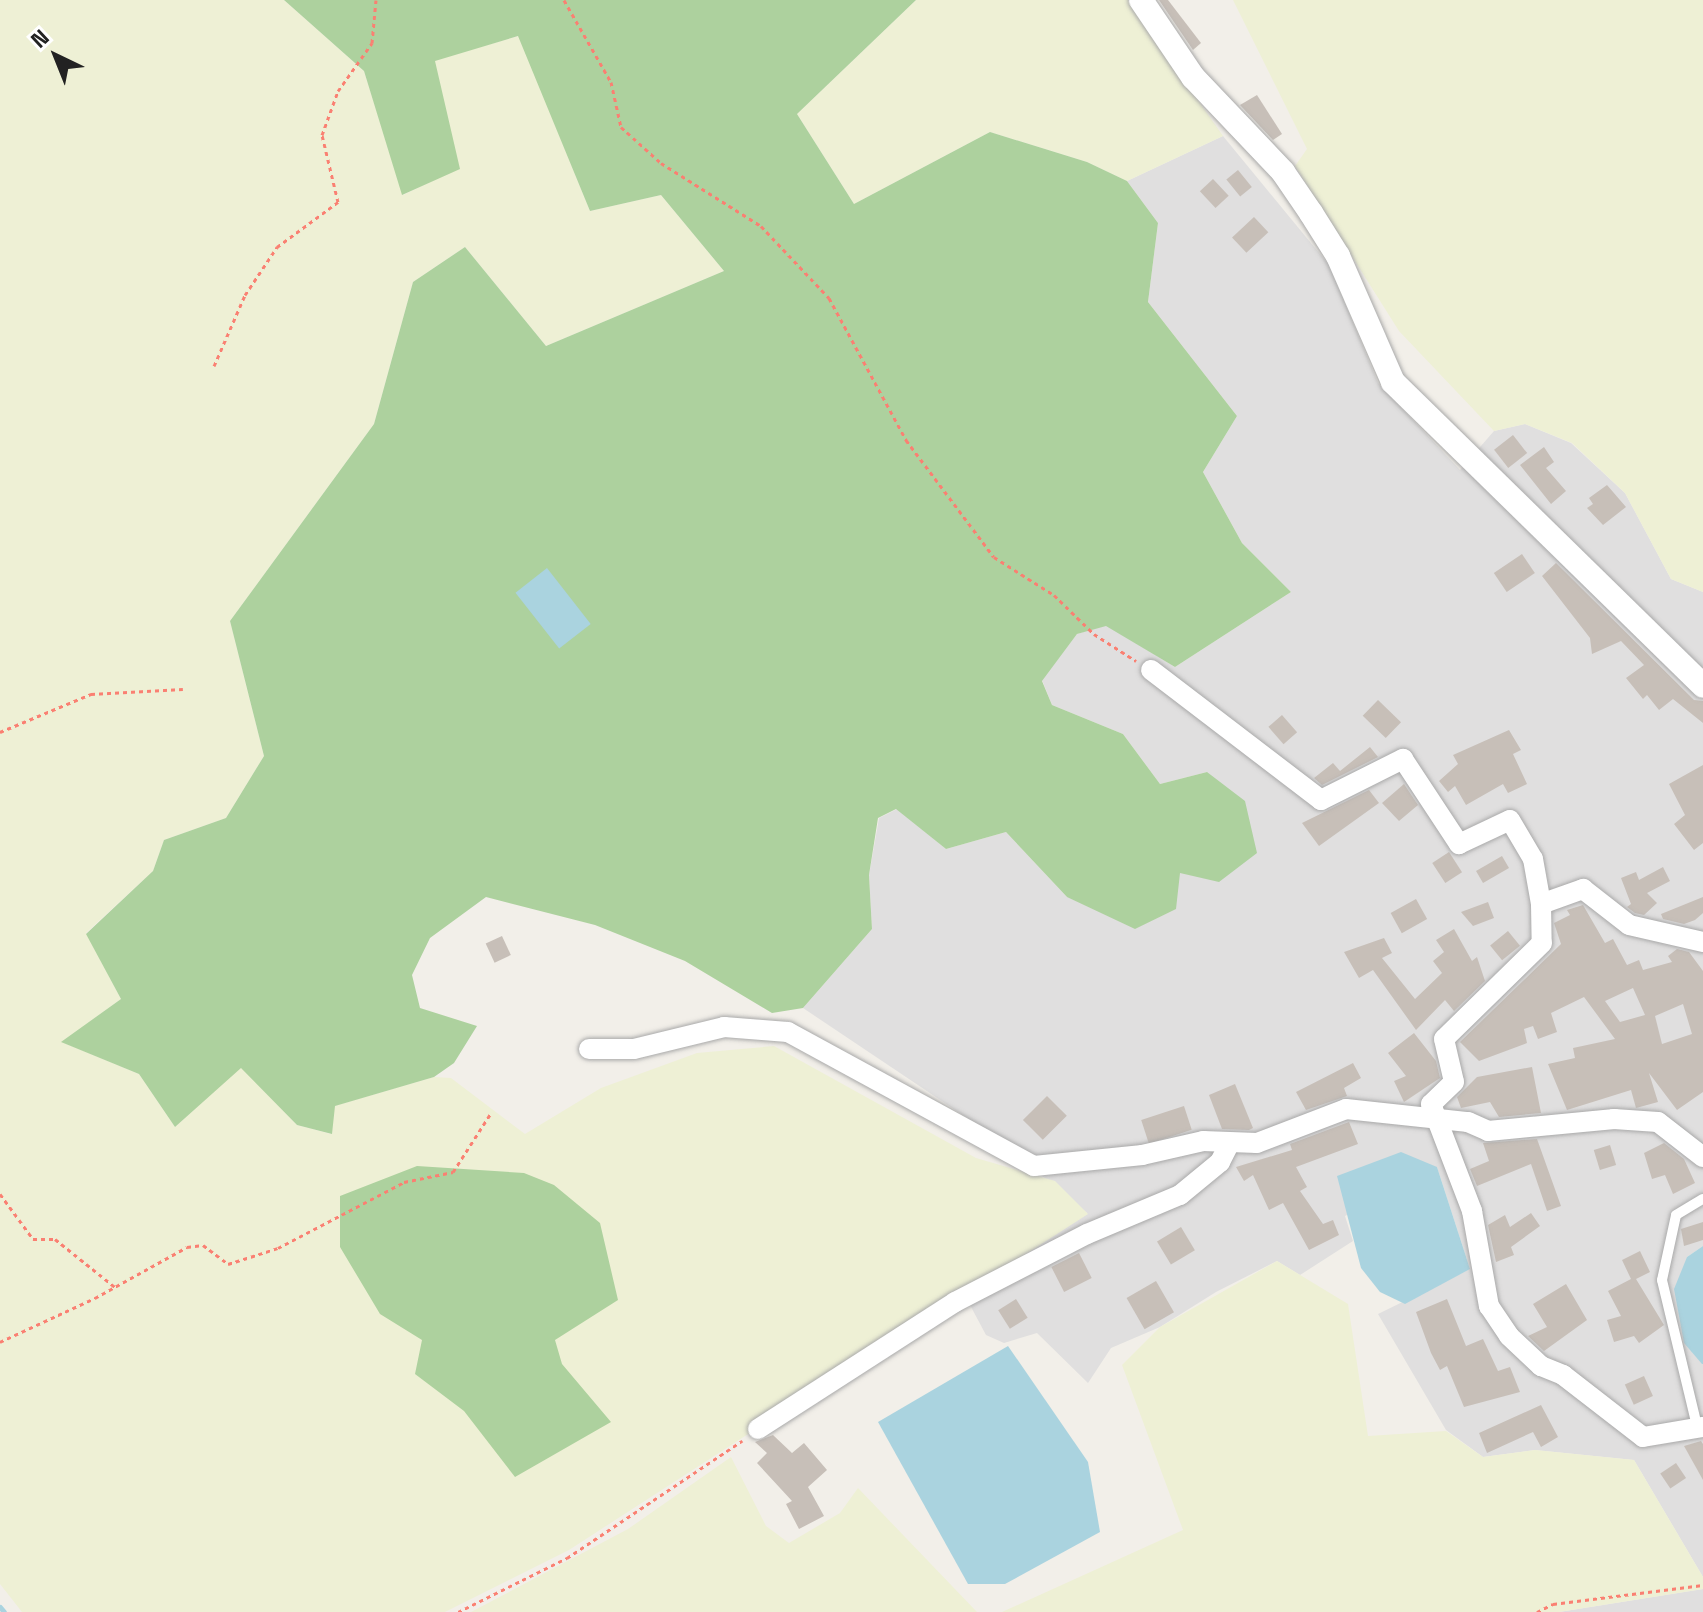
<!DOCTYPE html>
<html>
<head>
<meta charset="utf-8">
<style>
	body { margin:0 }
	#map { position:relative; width:1703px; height:1612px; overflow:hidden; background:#f2efe9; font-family:"Space Grotesk",sans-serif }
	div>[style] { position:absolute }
	.residential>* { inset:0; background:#e0dfdf }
	.farmland>* { inset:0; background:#eef0d5 }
	.forest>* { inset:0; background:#add19e }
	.water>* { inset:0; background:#aad3df; transform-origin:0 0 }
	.stream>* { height:5px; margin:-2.5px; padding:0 2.5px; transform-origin:2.5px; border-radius:2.5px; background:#aad3df }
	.building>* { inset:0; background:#c7bfb8; transform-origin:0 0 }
	.path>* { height:3px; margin-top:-1.5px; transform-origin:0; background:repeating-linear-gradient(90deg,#fa8072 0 4px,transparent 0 8px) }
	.roads { filter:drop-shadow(0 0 2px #a9a9a9) drop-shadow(0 0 2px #a9a9a9) }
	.service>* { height:10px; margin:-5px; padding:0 5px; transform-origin:5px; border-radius:5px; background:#fff }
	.minor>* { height:20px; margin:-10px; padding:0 10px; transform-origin:10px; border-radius:10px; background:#fff }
	.tertiary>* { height:24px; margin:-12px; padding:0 12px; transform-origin:12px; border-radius:12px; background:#fff }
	span { translate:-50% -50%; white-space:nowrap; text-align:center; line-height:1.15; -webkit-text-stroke:8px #fff; paint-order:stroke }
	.north { position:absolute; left:16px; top:16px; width:80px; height:80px; -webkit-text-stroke:6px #fff; paint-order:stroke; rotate:317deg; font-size:22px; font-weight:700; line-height:32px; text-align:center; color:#222 }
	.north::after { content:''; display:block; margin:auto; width:28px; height:36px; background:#222; clip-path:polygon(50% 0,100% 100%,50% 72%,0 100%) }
</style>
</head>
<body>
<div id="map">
	<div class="residential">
		<i style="clip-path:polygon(1223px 136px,1329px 265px,1378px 383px,1460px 470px,1494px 431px,1525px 424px,1571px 443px,1625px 493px,1671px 579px,1703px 592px,1703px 1246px,1687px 1257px,1684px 1342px,1703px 1364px,1703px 1577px,1634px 1460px,1535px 1450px,1483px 1457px,1446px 1430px,1378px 1314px,1470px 1269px,1437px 1167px,1345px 1216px,1353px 1241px,1300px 1275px,1277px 1261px,1216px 1292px,1160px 1327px,1111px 1348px,1088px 1383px,1037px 1333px,1004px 1343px,986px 1335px,970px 1305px,985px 1278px,1087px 1213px,994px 1136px,803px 1008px,872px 929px,869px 875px,879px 818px,897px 809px,946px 849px,1006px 832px,1067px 897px,1180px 872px,1207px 772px,1160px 784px,1123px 734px,1052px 705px,1042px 680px,1077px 634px,1106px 625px,1175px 667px,1291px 592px,1242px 543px,1203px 472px,1237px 416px,1148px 302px,1158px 223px,1127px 181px)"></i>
		<i style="clip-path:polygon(1703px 1589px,1703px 1612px,1559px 1612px)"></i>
	</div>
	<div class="farmland">
		<i style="clip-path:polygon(0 0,284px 0,364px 71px,403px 195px,459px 168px,434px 60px,519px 36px,590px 211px,661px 195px,724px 271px,546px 346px,465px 247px,413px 282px,374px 424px,230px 621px,264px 756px,226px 818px,164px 840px,153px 871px,86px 933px,121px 999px,62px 1042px,139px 1074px,175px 1127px,241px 1067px,297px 1125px,331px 1134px,334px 1106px,434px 1077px,451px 1078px,525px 1134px,601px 1088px,697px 1053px,774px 1046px,976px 1158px,1055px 1181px,1088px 1214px,569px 1550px,445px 1612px,22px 1612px,0 1584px)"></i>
		<i style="clip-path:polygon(916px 0,1128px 0,1223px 136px,1127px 181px,1087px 162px,990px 132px,854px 204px,797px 114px)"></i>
		<i style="clip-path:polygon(1233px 0,1703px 0,1703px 592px,1671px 579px,1625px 493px,1572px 443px,1525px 424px,1494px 431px,1399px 331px,1295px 166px,1307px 149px)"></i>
		<i style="clip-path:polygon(1277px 1261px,1348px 1304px,1368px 1436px,1446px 1431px,1483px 1457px,1535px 1450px,1634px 1460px,1703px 1577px,1703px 1589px,1559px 1612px,1002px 1612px,1183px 1530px,1122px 1365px,1160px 1327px)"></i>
		<i style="clip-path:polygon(731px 1457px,766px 1526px,789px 1543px,840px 1513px,858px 1488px,977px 1612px,471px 1612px,628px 1529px)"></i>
	</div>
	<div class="forest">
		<i style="clip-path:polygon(284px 0,916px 0,797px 114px,854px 204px,990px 132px,1087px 162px,1127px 181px,1158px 223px,1148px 302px,1237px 416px,1203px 472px,1242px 543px,1291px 592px,1175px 667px,1106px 626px,1077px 634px,1042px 681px,1052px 705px,1123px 734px,1160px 784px,1207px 772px,1245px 801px,1257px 853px,1219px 882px,1180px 873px,1176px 909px,1135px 929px,1067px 897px,1006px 832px,946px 849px,896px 809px,878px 818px,869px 875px,872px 929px,803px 1008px,772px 1013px,685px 961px,595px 925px,486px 897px,430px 938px,412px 975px,420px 1008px,477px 1026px,454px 1063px,434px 1077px,335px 1106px,332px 1134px,297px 1125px,241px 1068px,175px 1127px,139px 1074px,61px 1042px,121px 999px,86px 934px,153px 871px,164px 840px,226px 818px,264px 756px,230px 621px,374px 424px,413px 282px,465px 247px,546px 346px,724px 271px,661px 195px,590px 211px,518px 36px,435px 61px,460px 169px,402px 195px,364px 71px)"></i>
		<i style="clip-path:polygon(417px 1166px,524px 1173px,554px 1185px,600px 1223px,618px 1300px,555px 1340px,562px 1364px,611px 1422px,515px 1477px,464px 1411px,415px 1374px,422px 1340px,380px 1314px,340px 1247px,340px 1196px)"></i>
	</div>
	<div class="water">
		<i style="left:547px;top:568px;width:71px;height:40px;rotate:52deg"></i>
		<i style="clip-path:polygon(1401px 1152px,1437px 1167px,1470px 1269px,1405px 1304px,1380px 1292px,1361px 1268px,1337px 1176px)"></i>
		<i style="clip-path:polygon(1703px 1246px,1703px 1364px,1702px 1364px,1684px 1343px,1674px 1289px,1687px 1257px)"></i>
		<i style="clip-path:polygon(1008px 1346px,1088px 1462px,1100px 1532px,1005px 1584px,968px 1584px,878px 1422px)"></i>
	</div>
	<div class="stream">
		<i style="left:0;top:1607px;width:6px;rotate:51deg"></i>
	</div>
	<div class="building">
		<i style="clip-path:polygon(1159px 0,1168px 0,1201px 43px,1193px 50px)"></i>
		<i style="clip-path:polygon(1257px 95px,1282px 134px,1273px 140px,1240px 105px)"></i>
		<i style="left:1238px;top:170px;width:22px;height:15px;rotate:51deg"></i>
		<i style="left:1213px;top:179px;width:23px;height:18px;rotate:47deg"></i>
		<i style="left:1254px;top:217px;width:21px;height:30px;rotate:47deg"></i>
		<i style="left:1513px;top:435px;width:23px;height:24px;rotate:52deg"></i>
		<i style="clip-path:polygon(1544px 447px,1554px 462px,1546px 468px,1566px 491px,1551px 504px,1520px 465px)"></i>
		<i style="clip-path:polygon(1607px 485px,1626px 507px,1603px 525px,1587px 508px,1593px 504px,1589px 498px)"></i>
		<i style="left:1522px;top:554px;width:23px;height:34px;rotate:56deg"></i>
		<i style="clip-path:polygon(1556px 563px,1694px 700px,1703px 701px,1703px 723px,1673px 699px,1659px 710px,1647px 695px,1643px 699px,1626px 678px,1644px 665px,1621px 641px,1592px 654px,1590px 638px,1542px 576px)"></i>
		<i style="left:1378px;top:700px;width:32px;height:22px;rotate:44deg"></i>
		<i style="left:1282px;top:715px;width:23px;height:18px;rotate:49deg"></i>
		<i style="clip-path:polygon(1509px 730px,1521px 750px,1513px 754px,1527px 784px,1508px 793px,1503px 784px,1466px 805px,1455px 786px,1448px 792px,1439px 781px,1458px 764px,1453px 755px)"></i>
		<i style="clip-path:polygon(1370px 747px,1378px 757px,1322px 785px,1314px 778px,1333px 763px,1340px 771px)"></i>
		<i style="clip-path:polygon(1703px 765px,1703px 843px,1694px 850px,1674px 824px,1685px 815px,1669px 784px)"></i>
		<i style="clip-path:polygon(1404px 784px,1418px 805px,1399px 821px,1382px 803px)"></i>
		<i style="clip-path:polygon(1369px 790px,1379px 803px,1319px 846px,1302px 823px)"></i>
		<i style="left:1449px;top:852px;width:24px;height:20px;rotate:57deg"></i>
		<i style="left:1502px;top:856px;width:14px;height:30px;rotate:60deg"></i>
		<i style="clip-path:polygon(1663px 867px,1670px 881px,1647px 893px,1657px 903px,1644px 915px,1635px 913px,1627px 907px,1631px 904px,1621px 878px,1636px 872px,1639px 880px)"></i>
		<i style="clip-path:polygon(1703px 897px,1703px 913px,1695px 920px,1684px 924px,1663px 919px,1661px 914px)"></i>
		<i style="left:1416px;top:899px;width:23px;height:29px;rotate:61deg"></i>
		<i style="clip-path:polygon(1488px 902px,1494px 918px,1473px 926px,1461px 912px)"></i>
		<i style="clip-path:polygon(evenodd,1583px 905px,1605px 943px,1613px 939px,1627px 965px,1639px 960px,1643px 970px,1672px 962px,1668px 956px,1677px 949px,1689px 952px,1703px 971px,1703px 1092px,1677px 1110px,1649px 1073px,1658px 1102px,1636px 1108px,1631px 1090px,1567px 1110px,1548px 1064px,1575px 1058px,1573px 1048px,1615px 1039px,1584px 997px,1551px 1013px,1557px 1032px,1538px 1039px,1533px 1026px,1524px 1029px,1527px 1043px,1479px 1061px,1460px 1042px,1561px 944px,1554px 923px,1570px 915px,1567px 910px,1583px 905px,1633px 988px,1645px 1015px,1620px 1022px,1605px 1001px,1633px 988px,1583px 905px,1683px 1004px,1692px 1034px,1662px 1044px,1655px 1016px,1683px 1004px)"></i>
		<i style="clip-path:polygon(1454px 929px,1472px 961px,1477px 957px,1485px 981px,1454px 1011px,1445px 1000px,1416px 1030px,1373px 970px,1359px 978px,1344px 952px,1384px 938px,1392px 953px,1382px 958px,1415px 999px,1442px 973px,1433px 961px,1444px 952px,1436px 940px)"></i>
		<i style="left:1508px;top:931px;width:19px;height:23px;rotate:51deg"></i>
		<i style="left:502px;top:936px;width:21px;height:18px;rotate:65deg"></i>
		<i style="clip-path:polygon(1414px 1033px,1436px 1061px,1440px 1078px,1404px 1102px,1394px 1081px,1406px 1076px,1388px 1053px)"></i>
		<i style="clip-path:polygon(1353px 1063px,1361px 1078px,1344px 1088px,1347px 1096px,1306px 1110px,1296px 1092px)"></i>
		<i style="clip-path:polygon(1532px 1067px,1541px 1113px,1499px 1117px,1490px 1102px,1461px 1108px,1457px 1097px,1477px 1077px)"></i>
		<i style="clip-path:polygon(1235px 1084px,1253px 1128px,1249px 1130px,1222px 1129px,1209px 1095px)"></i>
		<i style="left:1047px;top:1096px;width:28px;height:34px;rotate:45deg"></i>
		<i style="left:1184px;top:1106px;width:25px;height:45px;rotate:72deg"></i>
		<i style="clip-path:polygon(1349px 1122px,1358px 1144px,1296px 1167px,1307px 1187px,1300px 1191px,1323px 1224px,1333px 1220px,1339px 1235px,1309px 1250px,1283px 1203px,1269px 1210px,1253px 1175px,1244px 1181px,1236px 1167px,1292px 1150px,1290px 1144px)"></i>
		<i style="clip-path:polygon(1537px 1139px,1561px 1206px,1547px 1211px,1531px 1164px,1477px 1186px,1470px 1169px,1489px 1161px,1483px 1143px)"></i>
		<i style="clip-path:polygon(1664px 1143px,1684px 1159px,1695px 1183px,1673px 1194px,1665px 1175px,1652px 1179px,1644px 1153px)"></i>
		<i style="left:1610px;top:1145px;width:21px;height:17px;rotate:73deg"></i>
		<i style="clip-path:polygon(1531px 1213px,1540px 1226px,1511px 1247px,1514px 1255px,1496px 1262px,1488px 1225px,1505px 1215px,1510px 1227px)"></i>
		<i style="clip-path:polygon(1703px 1222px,1703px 1240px,1684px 1246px,1681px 1229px)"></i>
		<i style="left:1181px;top:1227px;width:27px;height:28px;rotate:59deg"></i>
		<i style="clip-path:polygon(1640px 1251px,1650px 1272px,1636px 1279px,1664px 1325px,1639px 1343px,1634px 1336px,1614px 1342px,1607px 1320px,1621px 1316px,1608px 1291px,1631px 1279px,1622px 1260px)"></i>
		<i style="left:1079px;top:1253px;width:28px;height:31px;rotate:63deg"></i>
		<i style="left:1156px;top:1281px;width:36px;height:34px;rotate:60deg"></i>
		<i style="clip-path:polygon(1566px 1284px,1587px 1320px,1544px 1351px,1528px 1336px,1547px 1327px,1533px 1304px)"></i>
		<i style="left:1016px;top:1299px;width:22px;height:21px;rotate:58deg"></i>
		<i style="clip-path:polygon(1447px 1299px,1466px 1346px,1483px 1339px,1498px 1371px,1510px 1367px,1520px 1392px,1464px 1407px,1447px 1366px,1440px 1370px,1431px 1353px,1416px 1312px)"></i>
		<i style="left:1644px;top:1376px;width:22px;height:21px;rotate:66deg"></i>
		<i style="clip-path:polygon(1541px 1405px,1558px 1437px,1541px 1447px,1533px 1432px,1487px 1453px,1479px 1433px)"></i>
		<i style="clip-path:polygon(773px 1435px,792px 1453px,804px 1443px,827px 1470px,808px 1487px,824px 1516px,799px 1529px,786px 1504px,792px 1501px,757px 1463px,767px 1453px,755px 1442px)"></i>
		<i style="clip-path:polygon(1701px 1441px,1703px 1444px,1703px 1480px,1684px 1446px)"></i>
		<i style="left:1676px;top:1463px;width:18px;height:19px;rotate:56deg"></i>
	</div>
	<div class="path">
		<i style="left:564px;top:0;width:95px;rotate:60.2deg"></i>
		<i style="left:611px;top:82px;width:46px;rotate:77.5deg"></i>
		<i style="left:621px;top:127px;width:54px;rotate:42deg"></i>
		<i style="left:661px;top:163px;width:118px;rotate:32.2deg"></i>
		<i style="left:761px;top:226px;width:99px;rotate:46.6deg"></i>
		<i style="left:829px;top:298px;width:162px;rotate:61.5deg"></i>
		<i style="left:906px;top:440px;width:146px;rotate:53.1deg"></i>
		<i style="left:994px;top:557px;width:71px;rotate:32.3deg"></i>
		<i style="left:1054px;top:595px;width:56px;rotate:44.3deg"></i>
		<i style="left:1094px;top:634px;width:50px;rotate:32.7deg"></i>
		<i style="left:214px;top:366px;width:77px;rotate:-66.4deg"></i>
		<i style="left:245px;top:295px;width:58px;rotate:-56.3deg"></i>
		<i style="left:277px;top:247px;width:76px;rotate:-36.4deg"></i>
		<i style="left:338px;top:202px;width:69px;rotate:-103.4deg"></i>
		<i style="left:322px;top:135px;width:47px;rotate:-70deg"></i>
		<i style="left:338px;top:91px;width:59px;rotate:-54.7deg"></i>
		<i style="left:372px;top:43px;width:43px;rotate:-84.7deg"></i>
		<i style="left:0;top:732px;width:99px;rotate:-22.7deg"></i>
		<i style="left:91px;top:694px;width:92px;rotate:-3.1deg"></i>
		<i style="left:0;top:1194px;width:56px;rotate:53.7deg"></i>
		<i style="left:33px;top:1239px;width:22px"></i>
		<i style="left:55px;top:1239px;width:77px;rotate:38.7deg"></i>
		<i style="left:0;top:1342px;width:105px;rotate:-24.9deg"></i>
		<i style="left:95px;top:1298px;width:105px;rotate:-29deg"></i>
		<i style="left:187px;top:1247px;width:16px;rotate:-7deg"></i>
		<i style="left:203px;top:1245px;width:31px;rotate:37deg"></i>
		<i style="left:228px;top:1264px;width:52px;rotate:-17.7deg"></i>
		<i style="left:278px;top:1248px;width:142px;rotate:-27.6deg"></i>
		<i style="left:404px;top:1182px;width:50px;rotate:-11.5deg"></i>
		<i style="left:453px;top:1172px;width:70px;rotate:-57.2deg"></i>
		<i style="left:458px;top:1612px;width:122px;rotate:-26.4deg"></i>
		<i style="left:567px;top:1558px;width:211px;rotate:-33.8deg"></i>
		<i style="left:1537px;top:1612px;width:18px;rotate:-27deg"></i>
		<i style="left:1553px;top:1604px;width:151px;rotate:-7.2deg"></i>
	</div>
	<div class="roads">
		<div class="service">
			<i style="left:1697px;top:1426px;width:150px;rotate:-103.5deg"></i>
			<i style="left:1662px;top:1280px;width:66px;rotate:-77.8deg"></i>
			<i style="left:1676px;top:1215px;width:31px;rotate:-31deg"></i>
		</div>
		<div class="minor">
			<i style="left:1151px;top:670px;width:214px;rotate:37.4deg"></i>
			<i style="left:1321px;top:800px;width:92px;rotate:-26.6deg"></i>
			<i style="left:1403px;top:759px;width:102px;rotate:56.6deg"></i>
			<i style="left:1459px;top:844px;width:56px;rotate:-25.2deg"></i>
			<i style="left:1510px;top:820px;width:45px;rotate:59.5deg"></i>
			<i style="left:1533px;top:859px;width:46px;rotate:79.9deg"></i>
			<i style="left:1541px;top:904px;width:45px;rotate:-19.7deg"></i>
			<i style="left:1583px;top:889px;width:58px;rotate:38deg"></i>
			<i style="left:1629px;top:925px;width:76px;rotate:12.9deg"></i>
			<i style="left:1541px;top:904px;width:39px;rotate:89deg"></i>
			<i style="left:1542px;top:943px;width:137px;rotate:135.6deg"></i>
			<i style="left:1444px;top:1039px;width:44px;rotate:76.9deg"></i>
			<i style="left:1454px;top:1082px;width:32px;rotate:136deg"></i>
			<i style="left:1431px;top:1104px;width:115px;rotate:69deg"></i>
			<i style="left:1472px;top:1211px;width:97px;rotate:79.9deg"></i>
			<i style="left:1489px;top:1306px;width:36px;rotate:56deg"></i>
			<i style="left:1509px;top:1336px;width:44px;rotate:43.2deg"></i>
			<i style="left:1541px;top:1366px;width:24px;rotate:22deg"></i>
			<i style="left:1563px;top:1375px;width:101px;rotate:37.8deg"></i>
			<i style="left:1643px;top:1437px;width:61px;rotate:-9.5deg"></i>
			<i style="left:589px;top:1049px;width:45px"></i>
			<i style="left:634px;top:1049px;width:93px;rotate:-13.7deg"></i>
			<i style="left:724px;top:1027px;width:64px;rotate:4.5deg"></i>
			<i style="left:788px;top:1032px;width:280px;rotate:28.6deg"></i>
			<i style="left:1034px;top:1166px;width:109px;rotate:-5.8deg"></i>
			<i style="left:1142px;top:1155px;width:63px;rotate:-12.9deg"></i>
			<i style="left:1203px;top:1141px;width:54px;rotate:2.1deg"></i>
			<i style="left:1257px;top:1143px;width:95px;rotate:-20.9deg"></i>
			<i style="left:1346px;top:1109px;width:123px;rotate:6.1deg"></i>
			<i style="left:1468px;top:1122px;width:22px;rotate:24deg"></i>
			<i style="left:1488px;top:1131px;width:127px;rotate:-5.4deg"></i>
			<i style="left:1614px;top:1119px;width:44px;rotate:3.9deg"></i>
			<i style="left:1658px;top:1122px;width:57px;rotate:37.9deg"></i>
			<i style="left:758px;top:1429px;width:234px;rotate:-32.8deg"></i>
			<i style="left:955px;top:1302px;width:148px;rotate:-27.3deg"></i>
			<i style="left:1087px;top:1234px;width:101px;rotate:-22.8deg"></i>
			<i style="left:1180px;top:1195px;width:52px;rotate:-39.5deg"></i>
			<i style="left:1220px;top:1162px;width:18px;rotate:-63deg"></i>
		</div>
		<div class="tertiary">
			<i style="left:1141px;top:0;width:93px;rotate:56deg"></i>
			<i style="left:1193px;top:77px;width:131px;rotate:46.5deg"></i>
			<i style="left:1283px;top:172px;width:50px;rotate:55.7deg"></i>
			<i style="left:1311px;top:213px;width:51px;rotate:57.9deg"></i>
			<i style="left:1338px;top:256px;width:137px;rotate:66.4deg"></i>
			<i style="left:1393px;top:382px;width:434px;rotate:44.4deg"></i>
		</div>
	</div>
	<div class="north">N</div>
</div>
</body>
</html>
